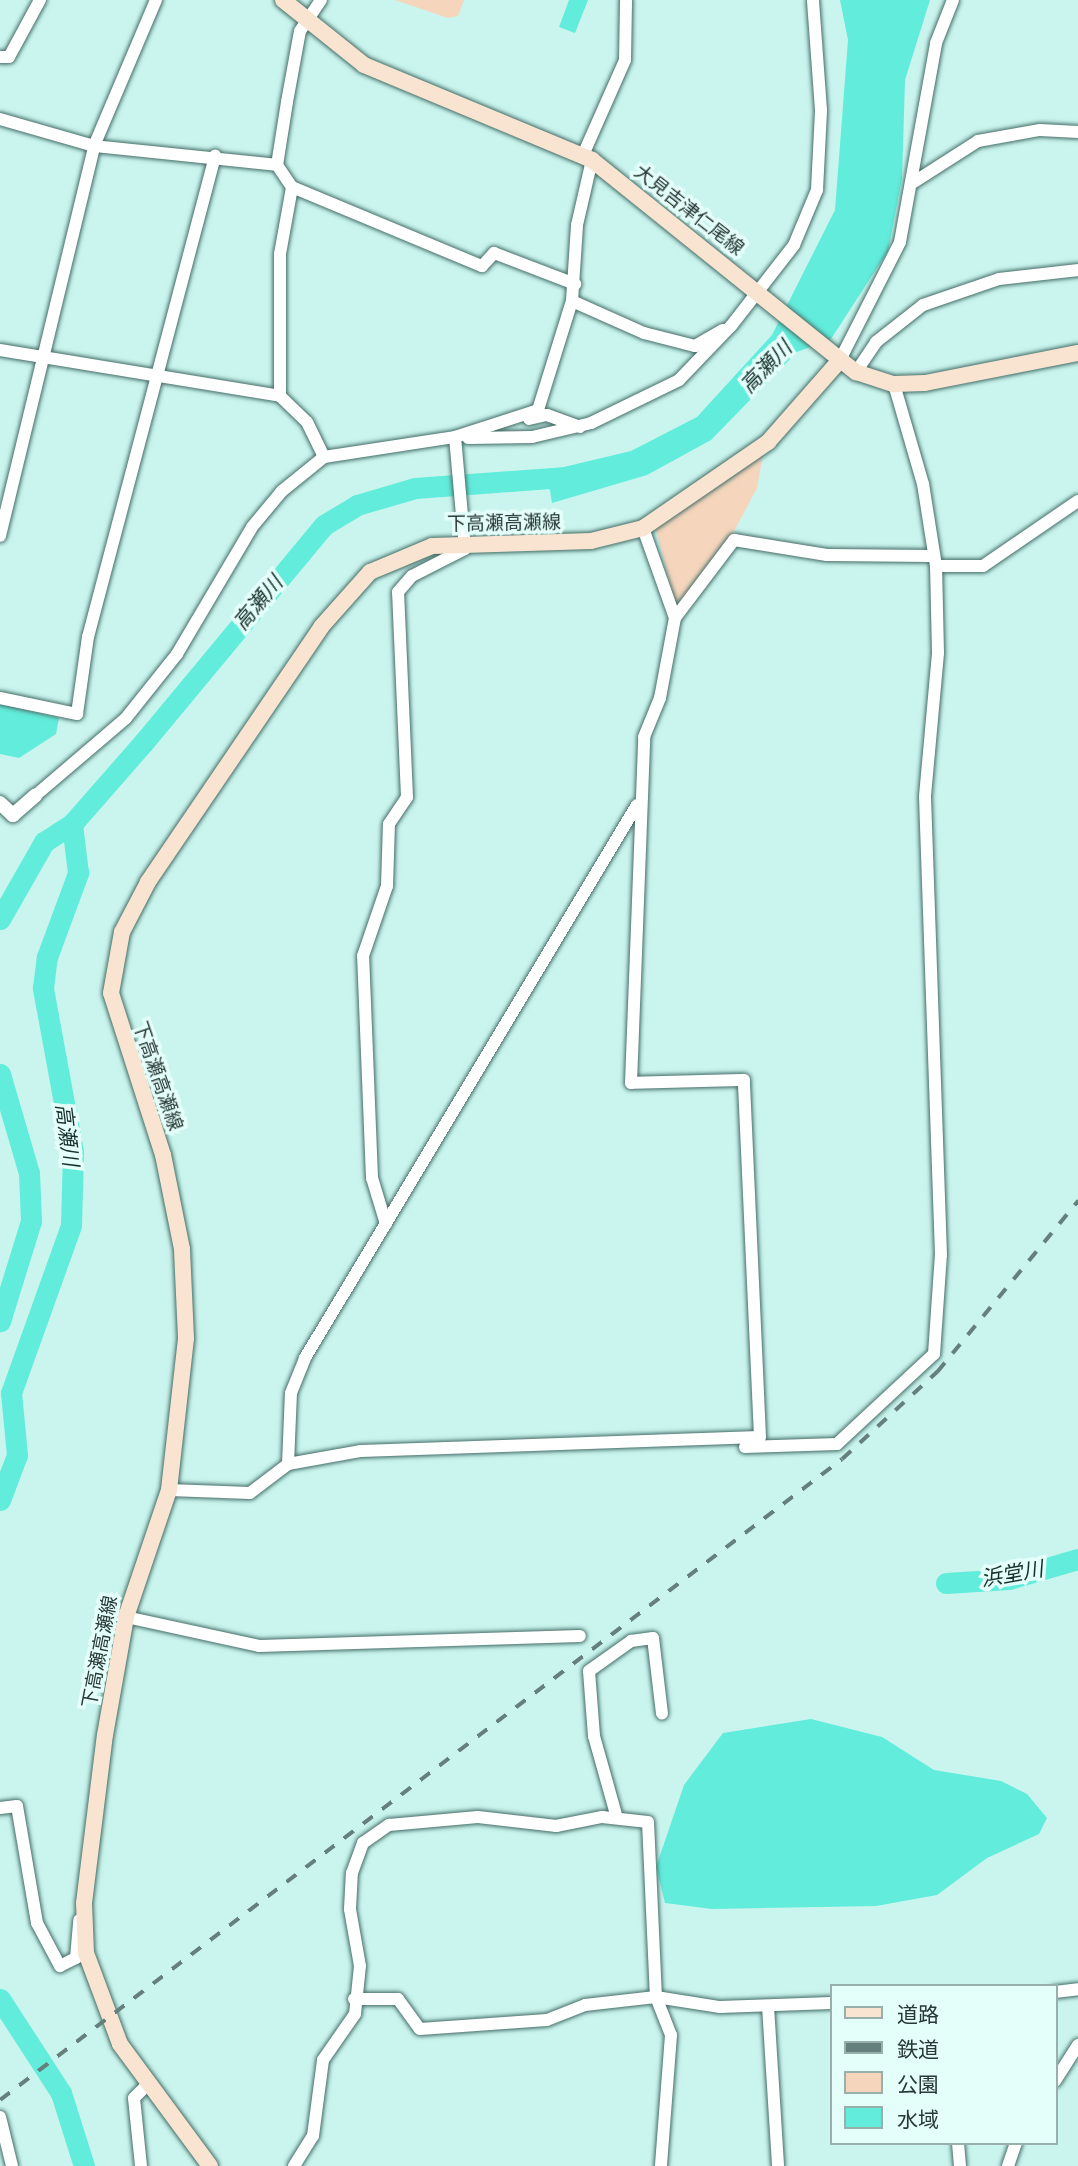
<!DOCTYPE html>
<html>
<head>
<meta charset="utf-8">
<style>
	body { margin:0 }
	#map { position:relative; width:1078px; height:2166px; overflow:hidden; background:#c9f5ee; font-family:Cabin,"Noto Sans JP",sans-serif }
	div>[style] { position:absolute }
	.green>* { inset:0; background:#f5d6bd }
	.water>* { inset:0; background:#62ecdb }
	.river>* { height:21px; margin:-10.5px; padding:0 10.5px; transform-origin:10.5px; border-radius:10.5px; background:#62ecdb }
	.roads { filter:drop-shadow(0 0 2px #456d67) drop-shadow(0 0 2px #456d67) }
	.minor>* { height:12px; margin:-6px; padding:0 6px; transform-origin:6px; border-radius:6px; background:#fff }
	.tertiary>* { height:14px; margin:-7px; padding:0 7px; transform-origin:7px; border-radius:7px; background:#fff }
	.secondary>* { height:16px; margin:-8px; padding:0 8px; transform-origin:8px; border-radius:8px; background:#f8e4d1 }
	.rail>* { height:3.5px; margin-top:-1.75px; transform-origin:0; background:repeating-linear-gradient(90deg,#65807c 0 12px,transparent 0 24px) }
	span { translate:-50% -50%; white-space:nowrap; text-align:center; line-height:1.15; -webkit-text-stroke:7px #e4fefa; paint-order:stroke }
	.street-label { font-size:19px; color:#273835 }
	.water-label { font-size:21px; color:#19312d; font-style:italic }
	.legend { position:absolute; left:830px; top:1984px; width:228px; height:161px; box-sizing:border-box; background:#e4fefa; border:2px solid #98afab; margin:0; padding:9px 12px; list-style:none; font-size:21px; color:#273835 }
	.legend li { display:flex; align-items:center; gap:14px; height:35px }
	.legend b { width:35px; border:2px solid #98afab }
</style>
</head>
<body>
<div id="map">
	<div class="green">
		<i style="clip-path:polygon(395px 0,464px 0,458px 16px,448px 18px)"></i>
		<i style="clip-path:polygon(763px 455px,757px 488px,729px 541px,676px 607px,655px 526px)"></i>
	</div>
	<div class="water">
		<i style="clip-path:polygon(569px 0,588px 0,575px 33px,559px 27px)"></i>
		<i style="clip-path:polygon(840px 0,930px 0,905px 80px,902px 179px,888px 251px,831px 339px,797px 352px,711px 440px,647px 475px,552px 503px,547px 471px,631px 451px,697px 417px,772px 335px,835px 210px,848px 40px)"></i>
		<i style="clip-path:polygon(0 704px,59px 718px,56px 734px,19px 758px,0 754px)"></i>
		<i style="clip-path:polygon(811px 1719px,882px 1737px,934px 1770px,1001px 1781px,1027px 1794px,1047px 1818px,1039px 1834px,987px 1858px,937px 1895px,876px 1906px,712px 1909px,665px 1903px,656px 1867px,684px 1785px,723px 1733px)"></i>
	</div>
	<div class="river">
		<i style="left:0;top:919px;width:89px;rotate:-60.3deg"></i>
		<i style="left:44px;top:842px;width:33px;rotate:-33deg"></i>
		<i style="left:72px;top:824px;width:108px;rotate:-48.8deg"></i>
		<i style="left:143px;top:743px;width:283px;rotate:-50.3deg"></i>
		<i style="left:324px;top:525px;width:39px;rotate:-31deg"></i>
		<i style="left:357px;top:505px;width:60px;rotate:-16.3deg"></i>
		<i style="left:415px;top:488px;width:162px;rotate:-4.2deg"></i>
		<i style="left:0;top:1074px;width:103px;rotate:73.7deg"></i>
		<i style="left:29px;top:1173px;width:48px;rotate:87.6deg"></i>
		<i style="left:31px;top:1221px;width:105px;rotate:107.2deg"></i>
		<i style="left:0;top:1500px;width:48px;rotate:-69.3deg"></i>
		<i style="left:17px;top:1455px;width:62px;rotate:-95.5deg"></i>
		<i style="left:11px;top:1393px;width:178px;rotate:-70.3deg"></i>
		<i style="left:71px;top:1225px;width:73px;rotate:-88.4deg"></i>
		<i style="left:73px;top:1152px;width:167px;rotate:-100.4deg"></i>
		<i style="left:43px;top:988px;width:31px;rotate:-83deg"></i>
		<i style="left:47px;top:957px;width:90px;rotate:-69.7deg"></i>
		<i style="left:78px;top:873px;width:49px;rotate:-97deg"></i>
		<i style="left:946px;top:1583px;width:63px;rotate:-3.6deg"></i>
		<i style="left:1009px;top:1579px;width:72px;rotate:-16.2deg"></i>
		<i style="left:0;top:1999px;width:112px;rotate:57deg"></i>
		<i style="left:61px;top:2093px;width:77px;rotate:72.5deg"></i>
	</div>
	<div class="roads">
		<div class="minor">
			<i style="left:321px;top:0;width:37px;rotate:124deg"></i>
			<i style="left:300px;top:31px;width:72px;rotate:100.4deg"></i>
			<i style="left:287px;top:102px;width:64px;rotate:99deg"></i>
			<i style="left:277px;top:165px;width:27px;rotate:56deg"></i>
			<i style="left:292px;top:187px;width:206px;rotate:22.6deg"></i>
			<i style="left:482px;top:266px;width:18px;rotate:-47deg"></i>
			<i style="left:494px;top:253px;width:87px;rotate:20.9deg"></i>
			<i style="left:0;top:57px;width:9px"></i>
			<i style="left:9px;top:57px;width:65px;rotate:-61.5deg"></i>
			<i style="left:0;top:119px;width:98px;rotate:16deg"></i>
			<i style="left:94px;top:146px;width:184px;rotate:5.9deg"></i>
			<i style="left:583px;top:155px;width:104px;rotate:-66.1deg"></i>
			<i style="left:625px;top:60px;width:60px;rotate:-89deg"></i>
			<i style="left:914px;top:182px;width:76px;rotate:-32.6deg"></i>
			<i style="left:978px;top:141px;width:63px;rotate:-10.1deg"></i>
			<i style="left:1040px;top:130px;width:38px;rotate:3deg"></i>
			<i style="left:572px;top:301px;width:79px;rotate:24deg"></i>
			<i style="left:644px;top:333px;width:53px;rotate:14.3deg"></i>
			<i style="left:695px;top:346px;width:32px;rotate:-30deg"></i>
			<i style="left:0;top:350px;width:284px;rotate:9.3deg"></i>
			<i style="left:280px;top:396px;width:37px;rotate:44deg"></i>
			<i style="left:307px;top:422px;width:39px;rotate:64deg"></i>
			<i style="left:840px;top:360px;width:132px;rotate:-63deg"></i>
			<i style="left:900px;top:242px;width:202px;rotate:-79.7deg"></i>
			<i style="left:936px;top:43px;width:46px;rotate:-68.4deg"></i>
			<i style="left:856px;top:372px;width:36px;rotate:-56deg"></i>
			<i style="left:876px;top:342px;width:60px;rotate:-38.2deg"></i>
			<i style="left:923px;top:305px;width:80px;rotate:-18.9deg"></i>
			<i style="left:999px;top:279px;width:80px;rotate:-6.5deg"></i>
			<i style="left:280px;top:396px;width:142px;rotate:-90deg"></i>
			<i style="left:280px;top:254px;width:68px;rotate:-79.8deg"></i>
			<i style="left:529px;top:419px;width:18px;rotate:-13deg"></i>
			<i style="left:547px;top:415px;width:35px;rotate:20deg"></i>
			<i style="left:468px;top:438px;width:64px;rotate:-0.9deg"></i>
			<i style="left:532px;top:437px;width:61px;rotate:-13.3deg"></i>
			<i style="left:591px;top:423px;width:98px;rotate:-26deg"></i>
			<i style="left:679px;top:380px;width:75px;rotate:-46.1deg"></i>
			<i style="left:731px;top:326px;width:103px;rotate:-52.1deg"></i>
			<i style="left:794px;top:245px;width:60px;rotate:-67.3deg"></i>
			<i style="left:817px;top:190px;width:80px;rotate:-87.1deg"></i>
			<i style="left:821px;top:110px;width:110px;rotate:-94.2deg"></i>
			<i style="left:0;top:536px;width:401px;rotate:-76.4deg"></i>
			<i style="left:94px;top:146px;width:159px;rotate:-67deg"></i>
			<i style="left:936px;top:566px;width:47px"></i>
			<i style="left:983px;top:566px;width:115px;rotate:-34.4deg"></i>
			<i style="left:675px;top:618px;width:98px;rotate:-52.9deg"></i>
			<i style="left:734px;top:540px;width:94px;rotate:9.2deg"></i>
			<i style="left:827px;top:555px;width:104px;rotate:0.6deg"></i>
			<i style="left:0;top:698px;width:79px;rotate:11.7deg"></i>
			<i style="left:77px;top:714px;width:78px;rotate:-81.9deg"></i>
			<i style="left:88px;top:637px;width:498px;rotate:-75.2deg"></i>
			<i style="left:36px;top:795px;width:118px;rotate:-40.5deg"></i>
			<i style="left:126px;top:718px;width:82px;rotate:-51.4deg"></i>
			<i style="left:177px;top:654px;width:147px;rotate:-59.4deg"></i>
			<i style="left:252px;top:527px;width:47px;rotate:-50.2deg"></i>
			<i style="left:282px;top:491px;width:54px;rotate:-39deg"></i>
			<i style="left:324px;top:457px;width:133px;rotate:-8.7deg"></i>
			<i style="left:455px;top:437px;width:87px;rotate:-18deg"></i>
			<i style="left:538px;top:410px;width:114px;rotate:-72.7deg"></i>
			<i style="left:572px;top:301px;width:76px;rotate:-86.2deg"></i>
			<i style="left:577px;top:225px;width:67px;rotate:-77deg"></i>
			<i style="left:386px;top:1224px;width:48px;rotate:-106.9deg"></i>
			<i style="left:372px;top:1178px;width:222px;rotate:-92.3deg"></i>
			<i style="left:363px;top:956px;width:74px;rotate:-71.1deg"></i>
			<i style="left:387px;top:886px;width:62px;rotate:-88.2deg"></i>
			<i style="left:389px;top:824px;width:32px;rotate:-56deg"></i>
			<i style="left:407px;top:797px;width:205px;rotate:-92.5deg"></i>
			<i style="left:398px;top:592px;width:21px;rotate:-49deg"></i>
			<i style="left:412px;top:576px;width:59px;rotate:-27deg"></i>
			<i style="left:465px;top:549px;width:112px;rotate:-95.1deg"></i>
			<i style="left:745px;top:1447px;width:92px;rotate:-1.9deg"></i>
			<i style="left:837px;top:1444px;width:132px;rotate:-42.9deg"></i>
			<i style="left:934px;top:1354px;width:99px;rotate:-86deg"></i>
			<i style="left:941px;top:1255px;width:459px;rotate:-92deg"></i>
			<i style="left:925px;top:796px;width:144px;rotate:-84.8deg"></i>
			<i style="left:938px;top:653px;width:87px;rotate:-91.3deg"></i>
			<i style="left:936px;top:566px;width:83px;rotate:-99deg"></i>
			<i style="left:923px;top:484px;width:104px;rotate:-106.2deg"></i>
			<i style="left:288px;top:1464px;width:71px;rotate:-87.6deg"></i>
			<i style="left:291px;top:1393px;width:38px;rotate:-68deg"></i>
			<i style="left:305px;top:1358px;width:645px;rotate:-59.02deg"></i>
			<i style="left:169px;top:1490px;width:81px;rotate:2.1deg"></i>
			<i style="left:250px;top:1493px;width:48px;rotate:-37.3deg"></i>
			<i style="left:288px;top:1464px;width:73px;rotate:-10.2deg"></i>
			<i style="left:360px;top:1451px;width:400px;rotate:-2deg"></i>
			<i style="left:760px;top:1437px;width:357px;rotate:-92.6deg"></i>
			<i style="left:744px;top:1080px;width:113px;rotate:178.5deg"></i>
			<i style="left:631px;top:1083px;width:346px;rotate:-87.8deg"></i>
			<i style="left:644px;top:737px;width:42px;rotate:-67.7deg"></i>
			<i style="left:660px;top:698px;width:81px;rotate:-79.4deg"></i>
			<i style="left:675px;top:618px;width:96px;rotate:-109.6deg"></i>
			<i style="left:126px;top:1617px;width:136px;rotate:12.3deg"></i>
			<i style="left:259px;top:1646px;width:321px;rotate:-1.8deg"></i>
			<i style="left:0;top:1808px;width:17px;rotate:-7deg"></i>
			<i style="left:17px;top:1806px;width:119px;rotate:80.3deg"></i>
			<i style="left:37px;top:1923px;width:49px;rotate:61.9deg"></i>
			<i style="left:60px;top:1966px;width:18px;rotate:-27deg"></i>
			<i style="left:76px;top:1958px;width:38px;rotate:-85deg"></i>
			<i style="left:617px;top:1818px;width:85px;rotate:-105.7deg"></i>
			<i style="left:594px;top:1736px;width:65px;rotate:-94.4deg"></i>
			<i style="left:589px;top:1671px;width:52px;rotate:-35.5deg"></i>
			<i style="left:631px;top:1641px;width:22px;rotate:-8deg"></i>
			<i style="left:653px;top:1638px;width:76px;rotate:83.2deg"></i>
			<i style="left:1055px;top:1992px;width:23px;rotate:-7deg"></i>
			<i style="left:354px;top:1999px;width:44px"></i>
			<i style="left:398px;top:1999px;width:37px;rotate:54deg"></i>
			<i style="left:420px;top:2029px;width:127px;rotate:-4.1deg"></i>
			<i style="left:547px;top:2020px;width:41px;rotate:-21.5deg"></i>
			<i style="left:585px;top:2005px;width:71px;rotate:-6.4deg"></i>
			<i style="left:656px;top:1997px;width:65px;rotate:8.9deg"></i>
			<i style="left:720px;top:2007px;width:111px;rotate:-2.1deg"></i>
			<i style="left:768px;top:2006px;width:160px;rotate:86.4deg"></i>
			<i style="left:1055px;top:2081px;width:43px;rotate:-57.4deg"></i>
			<i style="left:0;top:2117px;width:50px;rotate:76.2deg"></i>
			<i style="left:958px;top:2143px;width:23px;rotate:85deg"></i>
			<i style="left:141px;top:2166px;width:68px;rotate:-95.9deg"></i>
			<i style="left:134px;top:2098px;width:18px;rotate:-45deg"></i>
			<i style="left:294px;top:2166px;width:36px;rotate:-58deg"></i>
			<i style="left:313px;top:2136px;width:77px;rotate:-82.5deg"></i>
			<i style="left:323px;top:2060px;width:56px;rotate:-55.2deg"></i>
			<i style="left:355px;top:2014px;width:48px;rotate:-84.1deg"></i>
			<i style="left:360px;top:1966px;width:58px;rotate:-100deg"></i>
			<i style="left:350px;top:1909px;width:36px;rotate:-87deg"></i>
			<i style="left:352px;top:1873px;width:32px;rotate:-70deg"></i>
			<i style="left:363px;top:1843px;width:32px;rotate:-35deg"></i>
			<i style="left:389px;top:1825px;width:89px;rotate:-5.1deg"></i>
			<i style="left:478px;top:1817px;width:79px;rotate:6.6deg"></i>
			<i style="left:556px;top:1826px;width:47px;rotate:-11.1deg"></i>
			<i style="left:602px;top:1817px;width:46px;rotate:6.2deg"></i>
			<i style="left:648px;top:1822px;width:175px;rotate:87.4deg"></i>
			<i style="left:656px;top:1997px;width:41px;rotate:68.5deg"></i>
			<i style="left:671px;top:2035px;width:131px;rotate:94.4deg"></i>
			<i style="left:1008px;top:2166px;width:24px;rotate:-71deg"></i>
		</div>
		<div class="tertiary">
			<i style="left:0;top:803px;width:18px;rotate:43deg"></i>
			<i style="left:13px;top:815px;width:30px;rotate:-41deg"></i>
		</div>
		<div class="secondary">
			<i style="left:283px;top:0;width:104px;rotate:38.7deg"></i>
			<i style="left:364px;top:65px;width:247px;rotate:22.6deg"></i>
			<i style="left:592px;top:160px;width:339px;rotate:38.8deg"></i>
			<i style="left:856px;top:372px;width:40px;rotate:18deg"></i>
			<i style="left:894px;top:384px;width:31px;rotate:-2deg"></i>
			<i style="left:925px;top:383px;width:156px;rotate:-11.1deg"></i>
			<i style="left:210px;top:2166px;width:152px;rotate:-126.4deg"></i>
			<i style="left:120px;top:2044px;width:97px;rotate:-110.5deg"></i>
			<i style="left:86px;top:1953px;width:50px;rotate:-92.3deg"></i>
			<i style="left:84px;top:1903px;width:169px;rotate:-82.9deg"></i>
			<i style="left:105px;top:1735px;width:120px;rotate:-79.9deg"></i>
			<i style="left:126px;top:1617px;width:134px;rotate:-71.3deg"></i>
			<i style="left:169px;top:1490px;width:153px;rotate:-83.6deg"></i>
			<i style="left:186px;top:1338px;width:89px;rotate:-92.6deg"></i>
			<i style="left:182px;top:1249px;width:96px;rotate:-101.4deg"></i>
			<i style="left:163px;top:1155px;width:170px;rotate:-107.8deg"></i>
			<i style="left:111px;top:993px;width:62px;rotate:-79.8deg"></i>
			<i style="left:122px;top:932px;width:56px;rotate:-62.5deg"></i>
			<i style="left:148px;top:882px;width:308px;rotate:-55.8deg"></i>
			<i style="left:321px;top:627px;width:74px;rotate:-48.3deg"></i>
			<i style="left:370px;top:572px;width:67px;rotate:-22.8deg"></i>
			<i style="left:432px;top:546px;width:159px;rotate:-1.8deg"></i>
			<i style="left:591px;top:541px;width:54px;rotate:-14deg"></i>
			<i style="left:643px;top:528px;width:152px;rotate:-34.5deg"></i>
			<i style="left:768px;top:442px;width:109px;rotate:-48.7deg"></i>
		</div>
	</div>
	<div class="rail">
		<i style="left:0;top:2100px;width:1058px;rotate:-37.28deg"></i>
		<i style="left:842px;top:1459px;width:129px;rotate:-42.5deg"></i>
		<i style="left:937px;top:1372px;width:222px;rotate:-50.5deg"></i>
	</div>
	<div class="street-label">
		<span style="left:689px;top:210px;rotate:38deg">大見吉津仁尾線</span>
		<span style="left:504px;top:523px;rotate:-1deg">下高瀬高瀬線</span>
		<span style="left:158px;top:1076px;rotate:71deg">下高瀬高瀬線</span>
		<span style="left:100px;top:1652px;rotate:-79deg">下高瀬高瀬線</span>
	</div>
	<div class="water-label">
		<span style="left:766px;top:367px;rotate:-46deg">高瀬川</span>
		<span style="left:258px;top:603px;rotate:-50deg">高瀬川</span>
		<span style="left:67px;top:1135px;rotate:83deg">高瀬川</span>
		<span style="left:1012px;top:1574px;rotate:-10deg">浜堂川</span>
	</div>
	<ul class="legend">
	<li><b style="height:9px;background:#f8e4d1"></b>道路</li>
	<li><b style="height:9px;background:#65807c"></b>鉄道</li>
	<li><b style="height:19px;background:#f5d6bd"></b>公園</li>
	<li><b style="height:19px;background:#62ecdb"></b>水域</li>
	</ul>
</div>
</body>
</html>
